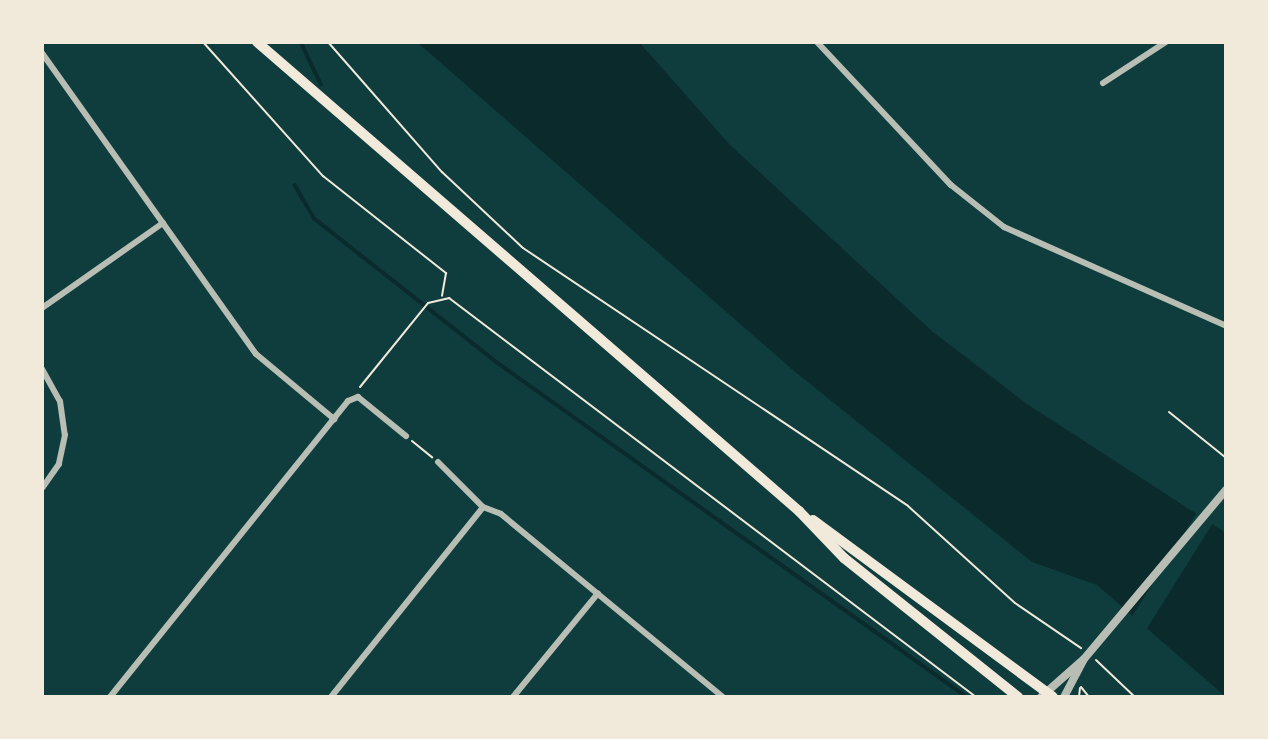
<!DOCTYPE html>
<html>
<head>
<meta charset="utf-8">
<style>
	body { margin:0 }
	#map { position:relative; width:1268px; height:739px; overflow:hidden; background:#0f3d3e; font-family:"Golos Text",sans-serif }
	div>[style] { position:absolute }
	.water>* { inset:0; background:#0a2a2b }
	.pier>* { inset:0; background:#0f3d3e; transform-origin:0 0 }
	.stream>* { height:3.5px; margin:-1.75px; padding:0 1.75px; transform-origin:1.75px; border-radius:1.75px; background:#0a2a2b }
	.path>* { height:2px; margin:-1px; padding:0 1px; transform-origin:1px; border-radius:1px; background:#f1e9da }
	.minor>* { height:6px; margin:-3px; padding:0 3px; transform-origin:3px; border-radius:3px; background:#b8beb3 }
	.tertiary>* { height:8px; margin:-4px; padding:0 4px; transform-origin:4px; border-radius:4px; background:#b8beb3 }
	.trunk>* { height:10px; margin:-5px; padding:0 5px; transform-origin:5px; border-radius:5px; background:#f1e9da }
	span { translate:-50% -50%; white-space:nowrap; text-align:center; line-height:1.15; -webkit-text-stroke:5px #f1e9da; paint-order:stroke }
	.frame { position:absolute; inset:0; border:44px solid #f1e9da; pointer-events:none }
</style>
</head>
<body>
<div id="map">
	<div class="water">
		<i style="clip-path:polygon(417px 42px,639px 42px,730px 145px,933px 332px,1027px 404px,1226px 533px,1226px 697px,1097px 585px,1032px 562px,794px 371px)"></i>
	</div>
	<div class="pier">
		<i style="left:1198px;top:511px;width:19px;height:127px;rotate:32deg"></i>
	</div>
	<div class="stream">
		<i style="left:301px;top:42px;width:47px;rotate:64.5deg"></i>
		<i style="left:295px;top:185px;width:39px;rotate:60deg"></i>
		<i style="left:315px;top:219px;width:233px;rotate:38.2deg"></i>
		<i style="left:498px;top:363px;width:576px;rotate:35.46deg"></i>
	</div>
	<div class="path">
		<i style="left:203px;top:42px;width:180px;rotate:48.2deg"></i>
		<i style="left:323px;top:176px;width:157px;rotate:38.3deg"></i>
		<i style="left:446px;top:273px;width:23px;rotate:100deg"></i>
		<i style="left:328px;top:42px;width:173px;rotate:48.8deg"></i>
		<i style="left:442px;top:172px;width:111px;rotate:43.2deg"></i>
		<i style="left:523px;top:248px;width:463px;rotate:33.8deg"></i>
		<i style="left:908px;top:506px;width:144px;rotate:42.2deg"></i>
		<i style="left:1015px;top:603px;width:80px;rotate:34.3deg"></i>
		<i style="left:360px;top:387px;width:108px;rotate:-51deg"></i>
		<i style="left:428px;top:303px;width:22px;rotate:-13deg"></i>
		<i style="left:449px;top:298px;width:661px;rotate:37.13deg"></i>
		<i style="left:1169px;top:412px;width:73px;rotate:38.9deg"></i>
		<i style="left:412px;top:441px;width:26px;rotate:39deg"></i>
		<i style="left:1096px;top:660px;width:54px;rotate:43.5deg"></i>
		<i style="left:1081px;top:687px;width:13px;rotate:51deg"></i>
		<i style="left:1079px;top:697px;width:9px;rotate:-84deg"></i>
	</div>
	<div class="minor">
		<i style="left:817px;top:42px;width:196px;rotate:46.9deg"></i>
		<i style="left:951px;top:185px;width:68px;rotate:38.4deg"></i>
		<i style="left:1004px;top:227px;width:243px;rotate:24deg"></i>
		<i style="left:42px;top:53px;width:369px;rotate:54.6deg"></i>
		<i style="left:256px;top:354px;width:102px;rotate:39.8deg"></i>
		<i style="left:1103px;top:83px;width:75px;rotate:-33.1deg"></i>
		<i style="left:42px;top:308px;width:148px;rotate:-35.1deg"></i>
		<i style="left:42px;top:369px;width:37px;rotate:61deg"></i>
		<i style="left:60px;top:401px;width:34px;rotate:82deg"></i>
		<i style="left:65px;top:435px;width:30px;rotate:102deg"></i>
		<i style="left:59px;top:464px;width:29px;rotate:125deg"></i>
		<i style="left:438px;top:462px;width:64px;rotate:45deg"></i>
		<i style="left:483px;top:507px;width:19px;rotate:21deg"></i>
		<i style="left:501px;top:514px;width:288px;rotate:39.5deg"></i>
		<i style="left:110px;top:697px;width:380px;rotate:-51.2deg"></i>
		<i style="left:348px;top:401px;width:11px;rotate:-22deg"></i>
		<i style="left:358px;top:397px;width:62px;rotate:39.1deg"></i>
		<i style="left:331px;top:697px;width:243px;rotate:-51.3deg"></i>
		<i style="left:513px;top:697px;width:134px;rotate:-50.7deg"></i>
	</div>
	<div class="tertiary">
		<i style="left:1041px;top:697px;width:57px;rotate:-41.5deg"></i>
		<i style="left:1084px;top:659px;width:221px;rotate:-50deg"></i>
		<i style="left:1064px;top:697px;width:41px;rotate:-62.2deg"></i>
	</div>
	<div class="trunk">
		<i style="left:257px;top:42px;width:717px;rotate:40.87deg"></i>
		<i style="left:799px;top:511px;width:65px;rotate:46.2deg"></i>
		<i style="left:844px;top:558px;width:223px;rotate:38.6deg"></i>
		<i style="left:813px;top:520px;width:298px;rotate:36.4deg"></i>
	</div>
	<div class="frame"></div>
</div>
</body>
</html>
